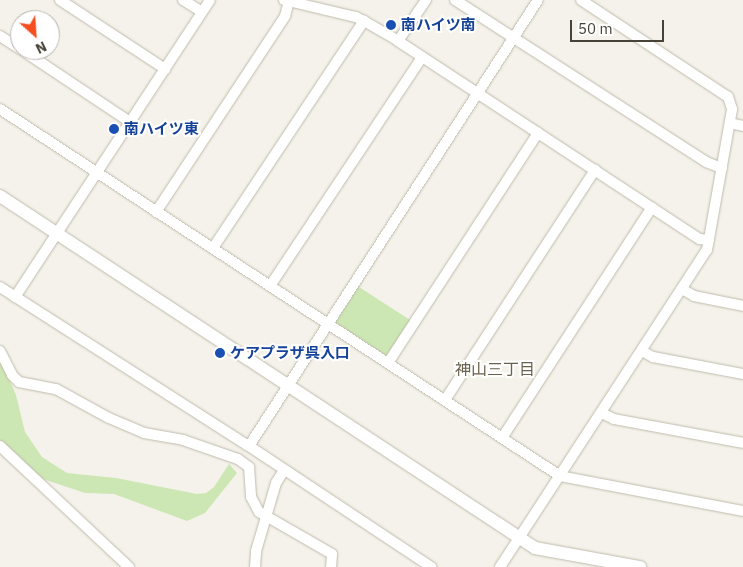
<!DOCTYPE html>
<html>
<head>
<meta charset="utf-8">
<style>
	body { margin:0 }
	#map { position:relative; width:743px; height:567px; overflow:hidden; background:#f4f2ea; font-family:"IBM Plex Sans","Noto Sans JP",sans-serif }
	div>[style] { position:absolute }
	.green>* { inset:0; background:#cde7b4; transform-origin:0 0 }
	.roads { filter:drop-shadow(0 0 1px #c0baac) drop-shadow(0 0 1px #c0baac) }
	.minor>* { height:10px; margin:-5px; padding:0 5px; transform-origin:5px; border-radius:5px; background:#fff }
	.tertiary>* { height:12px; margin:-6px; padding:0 6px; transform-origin:6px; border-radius:6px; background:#fff }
	.dots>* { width:14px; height:14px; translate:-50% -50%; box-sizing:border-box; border:2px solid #fff; border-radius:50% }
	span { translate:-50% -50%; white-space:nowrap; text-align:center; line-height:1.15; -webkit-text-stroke:4px #fff; paint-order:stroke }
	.transit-label { font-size:15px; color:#164399; font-weight:700 }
	.left { translate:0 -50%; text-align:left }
	.neighbourhood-label { font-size:16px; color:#6b614f }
	.north { position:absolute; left:10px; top:10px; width:50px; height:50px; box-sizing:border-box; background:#fff; border:1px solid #b6b4af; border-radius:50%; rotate:154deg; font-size:14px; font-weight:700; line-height:20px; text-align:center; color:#484338 }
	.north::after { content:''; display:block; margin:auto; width:18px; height:22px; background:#f54e21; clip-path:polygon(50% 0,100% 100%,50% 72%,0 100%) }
	.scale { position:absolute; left:570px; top:20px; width:94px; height:22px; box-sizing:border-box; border:2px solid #484338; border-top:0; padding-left:6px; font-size:15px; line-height:18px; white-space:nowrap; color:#484338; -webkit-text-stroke:4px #fff; paint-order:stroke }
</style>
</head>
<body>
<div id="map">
	<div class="green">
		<i style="left:356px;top:285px;width:69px;height:48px;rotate:33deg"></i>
		<i style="clip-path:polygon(0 358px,16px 395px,25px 432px,42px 457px,67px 473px,116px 478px,197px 494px,206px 493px,214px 487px,229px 464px,237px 473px,205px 513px,187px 521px,114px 494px,85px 493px,40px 478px,0 440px)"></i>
	</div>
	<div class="roads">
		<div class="minor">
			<i style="left:60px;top:0;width:126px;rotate:33.3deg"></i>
			<i style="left:183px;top:0;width:22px;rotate:32deg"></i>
			<i style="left:284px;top:0;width:74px;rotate:13.3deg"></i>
			<i style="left:356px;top:17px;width:9px;rotate:27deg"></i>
			<i style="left:364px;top:21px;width:39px;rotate:30deg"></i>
			<i style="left:398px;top:41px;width:361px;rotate:33.3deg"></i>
			<i style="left:700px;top:239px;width:9px;rotate:6deg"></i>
			<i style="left:455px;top:0;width:299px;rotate:32.8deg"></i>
			<i style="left:706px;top:162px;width:17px;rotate:21deg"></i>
			<i style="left:0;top:36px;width:24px;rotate:33deg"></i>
			<i style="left:398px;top:41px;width:50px;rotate:-55.7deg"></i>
			<i style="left:22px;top:50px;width:130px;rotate:33.7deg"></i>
			<i style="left:0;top:109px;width:670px;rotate:33.24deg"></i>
			<i style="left:560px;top:476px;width:186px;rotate:10.8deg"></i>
			<i style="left:730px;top:123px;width:13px;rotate:13deg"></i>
			<i style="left:156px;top:212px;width:235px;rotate:-56.6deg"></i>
			<i style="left:285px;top:16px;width:16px;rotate:-75deg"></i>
			<i style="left:213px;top:248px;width:273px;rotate:-56.4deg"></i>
			<i style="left:270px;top:286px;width:275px;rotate:-56.4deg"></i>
			<i style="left:0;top:287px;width:295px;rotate:32.6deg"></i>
			<i style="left:249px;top:446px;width:219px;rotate:33.6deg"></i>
			<i style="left:682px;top:289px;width:14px;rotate:30deg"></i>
			<i style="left:694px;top:296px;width:50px;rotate:11.5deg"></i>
			<i style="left:15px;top:297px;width:355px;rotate:-56.7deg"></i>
			<i style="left:0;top:351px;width:27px;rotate:63deg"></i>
			<i style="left:12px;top:375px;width:10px;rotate:45deg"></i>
			<i style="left:19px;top:382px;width:38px;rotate:11deg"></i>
			<i style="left:56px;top:389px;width:60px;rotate:28.7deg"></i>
			<i style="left:109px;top:418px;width:38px;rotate:23deg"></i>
			<i style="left:144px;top:433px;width:40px;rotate:10deg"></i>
			<i style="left:183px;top:440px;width:58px;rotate:19.1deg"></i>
			<i style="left:238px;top:459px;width:14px;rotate:36deg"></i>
			<i style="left:249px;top:467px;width:30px;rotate:86deg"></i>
			<i style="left:251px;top:497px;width:17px;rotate:62deg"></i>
			<i style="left:259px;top:512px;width:84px;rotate:29.9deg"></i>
			<i style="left:332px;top:554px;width:13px;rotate:94deg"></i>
			<i style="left:642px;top:351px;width:13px;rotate:29deg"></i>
			<i style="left:653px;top:357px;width:92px;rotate:10.7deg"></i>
			<i style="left:388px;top:363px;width:275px;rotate:-56.9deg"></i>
			<i style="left:445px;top:400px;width:275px;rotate:-56.9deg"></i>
			<i style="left:602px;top:413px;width:13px;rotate:27deg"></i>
			<i style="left:614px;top:419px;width:131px;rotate:10.5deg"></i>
			<i style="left:502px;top:438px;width:275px;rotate:-57deg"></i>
			<i style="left:0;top:446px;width:177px;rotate:43.2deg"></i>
			<i style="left:249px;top:446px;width:531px;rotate:-57.06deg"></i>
			<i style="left:255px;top:567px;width:16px;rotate:-86deg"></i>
			<i style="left:256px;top:551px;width:71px;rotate:-73.6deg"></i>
			<i style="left:276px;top:483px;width:15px;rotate:-58deg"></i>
			<i style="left:500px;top:567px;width:379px;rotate:-56.9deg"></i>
			<i style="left:707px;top:250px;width:143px;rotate:-79.9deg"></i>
			<i style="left:732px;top:109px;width:13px;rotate:-108deg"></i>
			<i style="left:728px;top:97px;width:176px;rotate:-146.6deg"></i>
		</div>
		<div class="tertiary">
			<i style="left:0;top:196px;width:640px;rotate:33.34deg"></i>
			<i style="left:535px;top:548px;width:107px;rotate:10.3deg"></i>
		</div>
	</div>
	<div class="dots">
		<i style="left:391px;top:25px;background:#1a4fb4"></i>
		<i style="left:114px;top:129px;background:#1a4fb4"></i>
		<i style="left:220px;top:353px;background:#1a4fb4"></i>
	</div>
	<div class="transit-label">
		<span class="left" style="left:401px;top:25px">南ハイツ南</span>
		<span class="left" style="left:124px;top:129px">南ハイツ東</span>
		<span class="left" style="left:230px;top:353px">ケアプラザ呉入口</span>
	</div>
	<div class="neighbourhood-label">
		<span style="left:495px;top:369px">神山三丁目</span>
	</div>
	<div class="north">N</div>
	<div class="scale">50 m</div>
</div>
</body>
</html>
